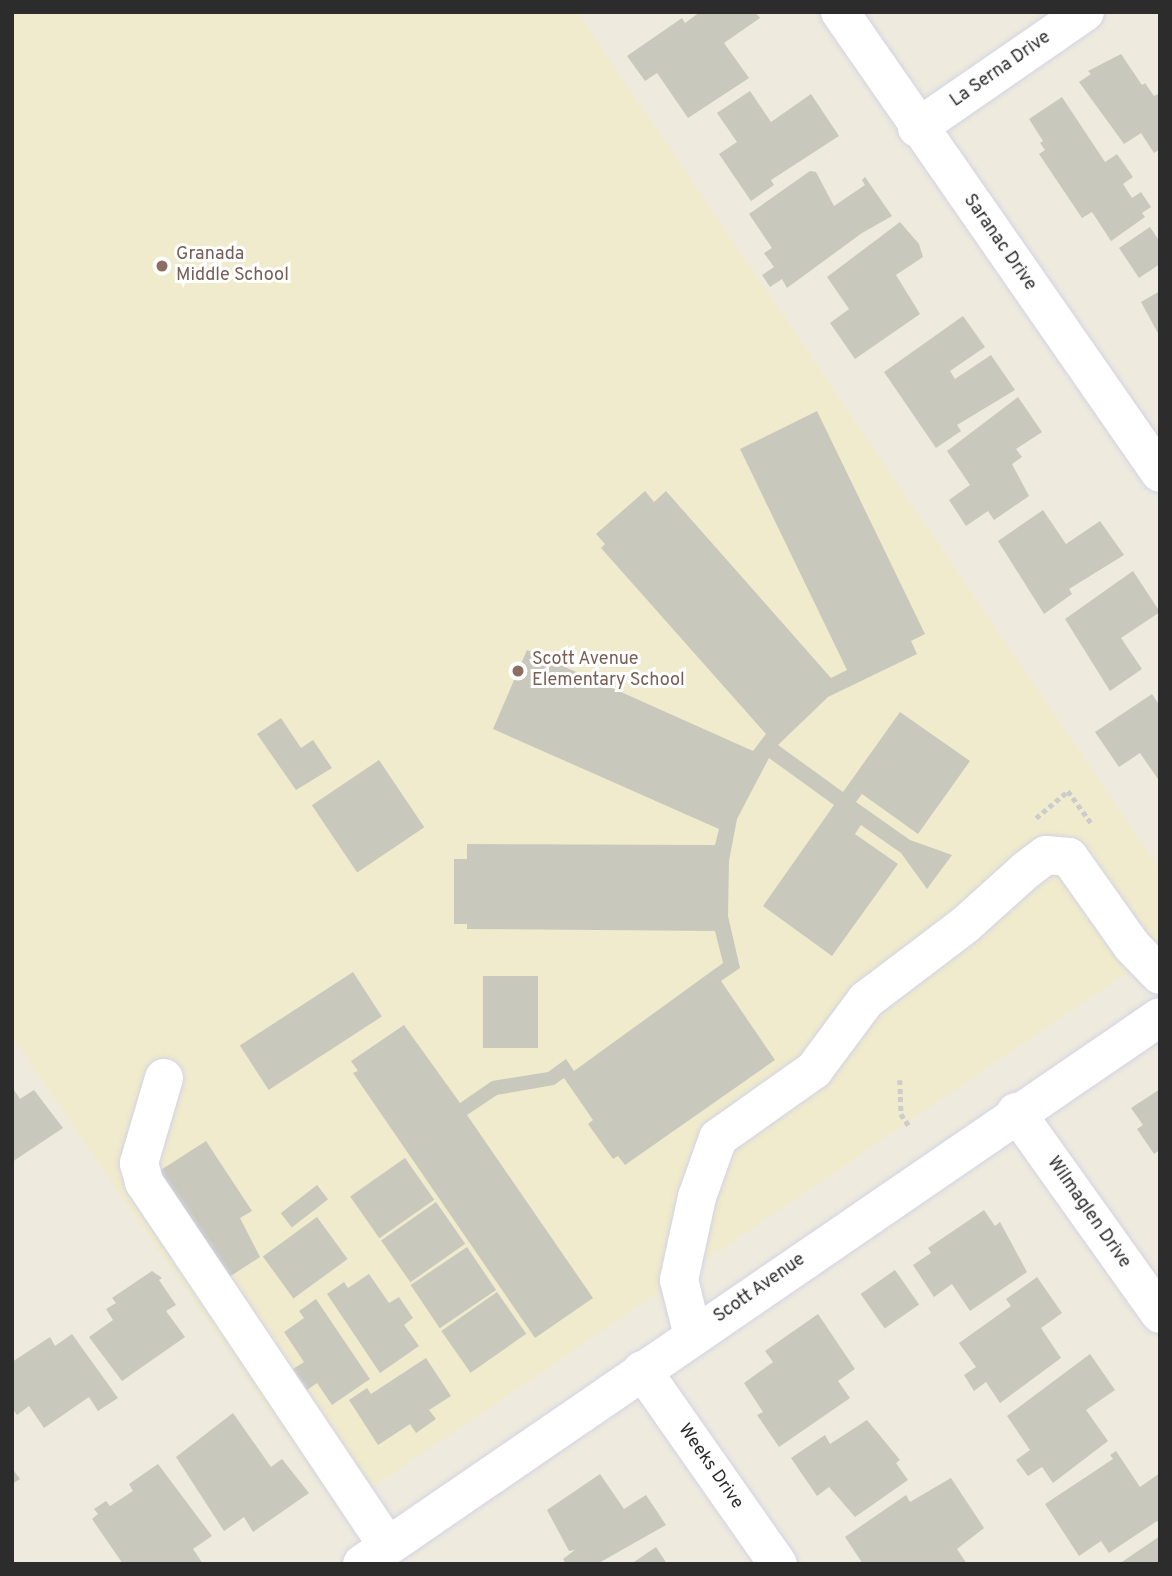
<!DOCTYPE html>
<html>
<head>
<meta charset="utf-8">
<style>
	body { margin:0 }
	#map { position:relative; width:1172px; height:1576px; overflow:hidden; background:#eeeadd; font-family:Overpass,sans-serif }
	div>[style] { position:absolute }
	.education>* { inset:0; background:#f0ebcc }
	.building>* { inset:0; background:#c9c8bc; transform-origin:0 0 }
	.path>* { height:4.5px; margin-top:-2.25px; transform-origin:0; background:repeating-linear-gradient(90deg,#ccc 0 5px,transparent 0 8.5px) }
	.roads { filter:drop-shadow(0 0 2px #d2d3e5) drop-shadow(0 0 2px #d2d3e5) }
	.minor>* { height:38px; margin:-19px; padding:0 19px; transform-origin:19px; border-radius:19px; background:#fff }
	.dots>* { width:19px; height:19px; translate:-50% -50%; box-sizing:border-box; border:4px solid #fff; border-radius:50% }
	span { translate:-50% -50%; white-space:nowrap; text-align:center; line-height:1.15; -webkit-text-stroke:6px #fff; paint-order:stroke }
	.street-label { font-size:18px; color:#2c2c2c }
	.education-label { font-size:18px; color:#785e54 }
	.left { translate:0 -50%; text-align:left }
	.frame { position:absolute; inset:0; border:14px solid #2c2c2c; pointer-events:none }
</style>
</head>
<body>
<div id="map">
	<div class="education">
		<i style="clip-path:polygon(12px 12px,577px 12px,1160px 870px,1160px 950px,338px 1511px,12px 1037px)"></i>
	</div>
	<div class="building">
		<i style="clip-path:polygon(700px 12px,755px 12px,760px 18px,724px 43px,749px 78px,688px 118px,657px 73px,645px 81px,627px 56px,682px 18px,685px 23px)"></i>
		<i style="clip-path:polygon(1121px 54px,1142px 85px,1145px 83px,1154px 96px,1160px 93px,1160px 149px,1154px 153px,1141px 133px,1124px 144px,1079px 82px,1091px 74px,1088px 71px)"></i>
		<i style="clip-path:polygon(750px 91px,771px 122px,811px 94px,839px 136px,771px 180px,774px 185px,751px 201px,719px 154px,737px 142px,717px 113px)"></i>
		<i style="clip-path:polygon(1062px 97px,1105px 162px,1117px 154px,1133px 177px,1123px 184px,1132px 198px,1141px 192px,1151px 207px,1142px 213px,1145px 217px,1111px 241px,1092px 212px,1082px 218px,1039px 154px,1045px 150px,1040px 143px,1043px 141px,1029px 119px)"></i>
		<i style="clip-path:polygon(810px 171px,816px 172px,834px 206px,865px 185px,862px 180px,865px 177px,892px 216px,862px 233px,787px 288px,782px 279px,770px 287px,762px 275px,774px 267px,764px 253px,772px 248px,749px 214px)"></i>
		<i style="clip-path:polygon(900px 222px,919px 244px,923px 257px,896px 275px,920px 314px,855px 359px,830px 323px,849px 309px,827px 277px)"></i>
		<i style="clip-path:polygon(1150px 227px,1160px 242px,1160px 264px,1139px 278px,1119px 248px)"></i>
		<i style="clip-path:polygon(1160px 291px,1160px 337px,1141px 302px)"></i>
		<i style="clip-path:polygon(963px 316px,985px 347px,950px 371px,955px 379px,991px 355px,1015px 390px,957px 425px,961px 431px,936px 448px,884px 372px)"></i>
		<i style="clip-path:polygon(1018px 397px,1042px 432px,1016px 449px,1022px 457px,1012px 464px,1029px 496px,994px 520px,988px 511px,966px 526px,949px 500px,970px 485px,947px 451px)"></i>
		<i style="clip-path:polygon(817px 411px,925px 634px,911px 641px,917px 654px,828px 697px,778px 745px,843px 792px,900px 712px,970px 761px,918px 834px,862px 794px,856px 802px,910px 840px,952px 855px,927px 889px,901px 853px,861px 825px,855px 834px,898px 864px,832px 956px,763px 906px,834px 805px,769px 758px,737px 819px,729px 861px,728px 916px,740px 968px,721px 981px,775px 1060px,625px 1165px,618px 1156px,613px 1159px,588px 1124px,593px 1120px,564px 1078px,554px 1085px,497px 1095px,467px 1115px,593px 1298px,535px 1338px,353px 1073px,358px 1071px,351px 1061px,404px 1025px,460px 1103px,492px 1081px,548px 1072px,566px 1059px,574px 1071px,723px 963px,715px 931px,467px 929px,467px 924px,454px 924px,454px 859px,467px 859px,467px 844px,715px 845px,719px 829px,493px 729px,527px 650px,753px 751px,766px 734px,601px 548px,605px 544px,596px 534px,645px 491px,654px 502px,666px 491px,831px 678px,847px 670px,740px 449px)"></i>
		<i style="clip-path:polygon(1043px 510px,1066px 544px,1100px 521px,1124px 555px,1069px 589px,1072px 594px,1044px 614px,998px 541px)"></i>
		<i style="clip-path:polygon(1133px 571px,1160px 612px,1121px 638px,1142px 669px,1110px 691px,1065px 619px)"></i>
		<i style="clip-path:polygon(1152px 694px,1160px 706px,1160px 782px,1140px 753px,1119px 767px,1095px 732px)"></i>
		<i style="clip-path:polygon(281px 718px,301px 748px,313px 740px,332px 768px,296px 790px,257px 734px)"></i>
		<i style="left:379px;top:760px;width:81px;height:81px;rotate:56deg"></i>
		<i style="left:353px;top:972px;width:53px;height:135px;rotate:57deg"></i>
		<i style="left:483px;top:976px;width:55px;height:72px"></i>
		<i style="clip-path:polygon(12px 1087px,20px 1099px,34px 1090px,63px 1128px,12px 1162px)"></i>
		<i style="clip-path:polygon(1160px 1089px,1160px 1150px,1154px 1154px,1137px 1129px,1143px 1125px,1131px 1108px)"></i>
		<i style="clip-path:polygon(206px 1141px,252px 1211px,240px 1218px,260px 1257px,223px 1281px,153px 1175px)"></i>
		<i style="left:405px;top:1158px;width:51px;height:67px;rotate:55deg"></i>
		<i style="left:317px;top:1185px;width:18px;height:46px;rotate:52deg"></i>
		<i style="left:436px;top:1202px;width:51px;height:67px;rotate:55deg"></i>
		<i style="clip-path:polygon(984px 1210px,995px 1226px,1000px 1222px,1027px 1272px,970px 1311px,952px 1284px,934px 1297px,913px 1265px,931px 1253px,928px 1248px)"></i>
		<i style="left:317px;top:1217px;width:52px;height:67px;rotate:54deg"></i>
		<i style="left:467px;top:1247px;width:52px;height:68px;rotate:56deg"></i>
		<i style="left:895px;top:1270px;width:42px;height:42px;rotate:55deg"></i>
		<i style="clip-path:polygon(152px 1271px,162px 1278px,159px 1280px,176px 1305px,166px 1311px,185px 1337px,122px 1381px,89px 1337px,113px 1320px,106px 1309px,116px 1303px,112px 1298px)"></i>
		<i style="clip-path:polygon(369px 1274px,389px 1303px,399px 1297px,413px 1318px,404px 1325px,419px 1346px,380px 1373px,327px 1294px,344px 1282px,348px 1288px)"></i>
		<i style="clip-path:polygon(1037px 1277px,1062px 1313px,1041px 1328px,1061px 1358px,1000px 1403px,986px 1382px,974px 1391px,964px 1375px,976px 1367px,959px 1343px,1011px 1306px,1006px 1299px)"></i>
		<i style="left:497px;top:1292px;width:51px;height:68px;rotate:55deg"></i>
		<i style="clip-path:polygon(316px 1299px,370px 1379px,332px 1405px,317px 1383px,307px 1390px,293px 1369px,304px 1362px,284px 1332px,304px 1318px,299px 1311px)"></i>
		<i style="clip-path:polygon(818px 1314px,855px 1369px,838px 1381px,850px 1398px,779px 1447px,757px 1415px,763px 1412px,744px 1383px,773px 1362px,765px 1351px)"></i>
		<i style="clip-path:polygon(72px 1334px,118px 1398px,98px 1411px,89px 1397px,44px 1428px,29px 1406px,17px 1415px,12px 1408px,12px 1362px,50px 1337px,55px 1346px)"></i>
		<i style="clip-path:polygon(1090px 1354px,1115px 1390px,1086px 1410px,1108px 1441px,1053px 1483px,1042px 1467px,1028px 1476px,1016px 1460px,1030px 1450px,1007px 1416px)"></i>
		<i style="clip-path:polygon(426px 1358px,451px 1396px,429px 1410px,436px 1419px,416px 1433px,410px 1424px,378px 1445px,349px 1400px,367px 1388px,371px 1394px)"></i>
		<i style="clip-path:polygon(233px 1413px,271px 1467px,282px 1459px,309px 1493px,253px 1532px,244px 1517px,224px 1531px,176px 1457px)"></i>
		<i style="clip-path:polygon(867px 1420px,900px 1460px,896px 1463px,908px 1480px,855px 1517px,829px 1487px,817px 1496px,791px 1458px,825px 1435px,830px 1444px)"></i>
		<i style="clip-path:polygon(1116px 1451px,1140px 1487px,1160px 1473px,1160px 1524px,1157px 1521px,1109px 1553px,1101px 1541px,1079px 1556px,1045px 1504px,1113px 1459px,1110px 1455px)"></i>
		<i style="clip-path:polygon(158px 1464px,212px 1536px,193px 1549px,203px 1564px,123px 1564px,92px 1519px,98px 1514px,94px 1509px,106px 1501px,110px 1506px,133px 1491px,129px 1484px)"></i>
		<i style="clip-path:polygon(12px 1468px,20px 1479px,12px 1484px)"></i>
		<i style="clip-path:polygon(600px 1474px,624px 1509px,646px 1495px,666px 1525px,597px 1564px,566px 1564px,563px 1559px,575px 1550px,569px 1551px,547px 1510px)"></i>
		<i style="clip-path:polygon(951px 1478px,984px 1528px,957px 1549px,967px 1564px,863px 1564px,845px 1537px,906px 1495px,910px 1502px)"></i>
		<i style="clip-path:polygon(1160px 1536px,1160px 1564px,1119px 1564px)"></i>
		<i style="clip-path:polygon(656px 1547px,667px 1564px,631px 1564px)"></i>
	</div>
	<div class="path">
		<i style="left:1036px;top:818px;width:42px;rotate:-40.2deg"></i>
		<i style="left:1068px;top:791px;width:39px;rotate:54deg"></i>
		<i style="left:900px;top:1080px;width:34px;rotate:88deg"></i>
		<i style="left:901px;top:1114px;width:14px;rotate:56deg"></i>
	</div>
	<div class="roads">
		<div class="minor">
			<i style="left:840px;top:12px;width:561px;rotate:55.23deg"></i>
			<i style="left:917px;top:128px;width:204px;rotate:-34.6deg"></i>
			<i style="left:164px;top:1078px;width:89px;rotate:106.4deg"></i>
			<i style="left:139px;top:1163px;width:20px;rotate:75deg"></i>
			<i style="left:144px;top:1182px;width:438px;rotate:56.2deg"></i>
			<i style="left:1016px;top:1112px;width:248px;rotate:54.5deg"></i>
			<i style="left:693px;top:1336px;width:58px;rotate:-104deg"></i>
			<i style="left:679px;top:1280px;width:85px;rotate:-77.8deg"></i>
			<i style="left:697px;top:1197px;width:63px;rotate:-70.4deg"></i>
			<i style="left:718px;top:1138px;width:118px;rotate:-35.3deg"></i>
			<i style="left:814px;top:1070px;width:87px;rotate:-53.4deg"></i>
			<i style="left:866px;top:1000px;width:124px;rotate:-37.1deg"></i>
			<i style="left:965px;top:925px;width:82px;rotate:-42deg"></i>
			<i style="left:1026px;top:870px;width:25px;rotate:-37deg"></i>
			<i style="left:1046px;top:855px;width:23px;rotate:5deg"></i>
			<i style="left:1069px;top:857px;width:109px;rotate:54.7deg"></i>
			<i style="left:1132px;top:946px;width:40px;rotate:46deg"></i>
			<i style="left:642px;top:1370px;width:237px;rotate:55deg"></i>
			<i style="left:362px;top:1564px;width:967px;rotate:-34.43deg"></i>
		</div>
	</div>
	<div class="dots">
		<i style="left:162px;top:266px;background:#8d6e63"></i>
		<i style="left:518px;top:671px;background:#8d6e63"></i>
	</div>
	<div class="street-label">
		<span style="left:1001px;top:70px;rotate:-35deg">La Serna Drive</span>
		<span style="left:999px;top:243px;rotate:55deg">Saranac Drive</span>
		<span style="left:1088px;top:1213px;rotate:55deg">Wilmaglen Drive</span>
		<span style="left:760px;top:1289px;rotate:-35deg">Scott Avenue</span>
		<span style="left:710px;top:1467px;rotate:55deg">Weeks Drive</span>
	</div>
	<div class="education-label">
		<span class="left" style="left:176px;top:266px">Granada<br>Middle School</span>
		<span class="left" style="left:532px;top:671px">Scott Avenue<br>Elementary School</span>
	</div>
	<div class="frame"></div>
</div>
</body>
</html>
